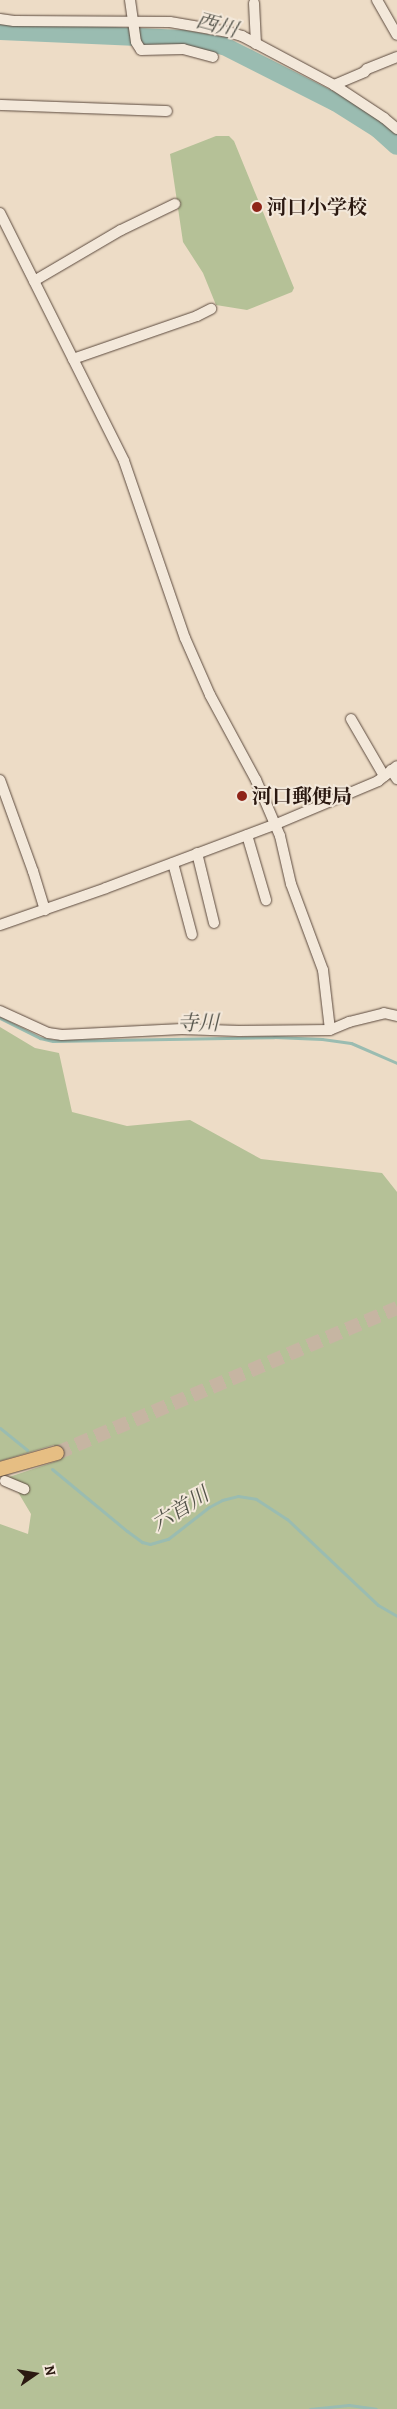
<!DOCTYPE html>
<html>
<head>
<meta charset="utf-8">
<style>
	body { margin:0 }
	#map { position:relative; width:397px; height:2409px; overflow:hidden; background:#eddcc6; font-family:Alegreya,"Noto Serif JP",serif }
	div>[style] { position:absolute }
	.green>* { inset:0; background:#b5c197 }
	.stream>* { height:3px; margin:-1.5px; padding:0 1.5px; transform-origin:1.5px; border-radius:1.5px; background:#9abcb1 }
	.river>* { height:18px; margin:-9px; padding:0 9px; transform-origin:9px; border-radius:9px; background:#9abcb1 }
	.highway-tunnel>* { height:14px; margin-top:-7px; transform-origin:0; background:repeating-linear-gradient(90deg,#c6b5a2 0 14px,transparent 0 21px) }
	.roads { filter:drop-shadow(0 0 1px #5c4a3e) drop-shadow(0 0 1px #5c4a3e) }
	.minor>* { height:10px; margin:-5px; padding:0 5px; transform-origin:5px; border-radius:5px; background:#f3e8da }
	.highway>* { height:14px; margin:-7px; padding:0 7px; transform-origin:7px; border-radius:7px; background:#e6be83 }
	.dots>* { width:14px; height:14px; translate:-50% -50%; box-sizing:border-box; border:2px solid #f3e8da; border-radius:50% }
	span { translate:-50% -50%; white-space:nowrap; text-align:center; line-height:1.15; -webkit-text-stroke:4px #f3e8da; paint-order:stroke }
	.poi-label { font-size:20px; color:#2b1911; font-weight:700 }
	.left { translate:0 -50%; text-align:left }
	.water-label { font-size:21px; color:#525249; font-style:italic }
	.north { position:absolute; left:10px; top:2349px; width:50px; height:50px; -webkit-text-stroke:4px #f3e8da; paint-order:stroke; rotate:77deg; font-size:14px; font-weight:700; line-height:20px; text-align:center; color:#2b1911 }
	.north::after { content:''; display:block; margin:auto; width:18px; height:22px; background:#2b1911; clip-path:polygon(50% 0,100% 100%,50% 72%,0 100%) }
</style>
</head>
<body>
<div id="map">
	<div class="green">
		<i style="clip-path:polygon(216px 136px,229px 136px,234px 141px,294px 288px,292px 292px,247px 310px,216px 305px,203px 273px,183px 242px,170px 154px)"></i>
		<i style="clip-path:polygon(0 1027px,35px 1048px,59px 1053px,72px 1112px,127px 1126px,190px 1120px,261px 1159px,382px 1173px,397px 1192px,397px 2409px,0 2409px,0 1524px,28px 1534px,31px 1514px,9px 1477px,60px 1460px,54px 1445px,0 1461px)"></i>
	</div>
	<div class="stream">
		<i style="left:0;top:1018px;width:45px;rotate:26.6deg"></i>
		<i style="left:40px;top:1038px;width:13px;rotate:13deg"></i>
		<i style="left:53px;top:1041px;width:221px;rotate:-1deg"></i>
		<i style="left:274px;top:1037px;width:48px;rotate:2.4deg"></i>
		<i style="left:322px;top:1039px;width:29px;rotate:8deg"></i>
		<i style="left:351px;top:1043px;width:50px;rotate:23.5deg"></i>
		<i style="left:0;top:1428px;width:35px;rotate:39deg"></i>
		<i style="left:52px;top:1469px;width:97px;rotate:39.6deg"></i>
		<i style="left:127px;top:1531px;width:19px;rotate:36deg"></i>
		<i style="left:142px;top:1542px;width:8px;rotate:14deg"></i>
		<i style="left:150px;top:1544px;width:19px;rotate:-16deg"></i>
		<i style="left:168px;top:1539px;width:52px;rotate:-38deg"></i>
		<i style="left:209px;top:1507px;width:15px;rotate:-28deg"></i>
		<i style="left:222px;top:1500px;width:16px;rotate:-14deg"></i>
		<i style="left:238px;top:1496px;width:18px;rotate:9deg"></i>
		<i style="left:256px;top:1499px;width:37px;rotate:33deg"></i>
		<i style="left:287px;top:1519px;width:125px;rotate:43.4deg"></i>
		<i style="left:378px;top:1605px;width:22px;rotate:30deg"></i>
		<i style="left:310px;top:2409px;width:39px;rotate:-6deg"></i>
		<i style="left:349px;top:2405px;width:27px;rotate:8deg"></i>
	</div>
	<div class="river">
		<i style="left:0;top:31px;width:184px;rotate:2.5deg"></i>
		<i style="left:184px;top:39px;width:41px;rotate:9.9deg"></i>
		<i style="left:224px;top:46px;width:124px;rotate:26.8deg"></i>
		<i style="left:335px;top:102px;width:51px;rotate:32.1deg"></i>
		<i style="left:378px;top:129px;width:25px;rotate:42deg"></i>
	</div>
	<div class="highway-tunnel">
		<i style="left:57px;top:1453px;width:370px;rotate:-23.1deg"></i>
	</div>
	<div class="roads">
		<div class="minor">
			<i style="left:130px;top:0;width:42px;rotate:81.9deg"></i>
			<i style="left:136px;top:42px;width:9px;rotate:58deg"></i>
			<i style="left:141px;top:50px;width:42px;rotate:-1.4deg"></i>
			<i style="left:183px;top:49px;width:31px;rotate:15deg"></i>
			<i style="left:377px;top:0;width:40px;rotate:60.3deg"></i>
			<i style="left:254px;top:3px;width:41px;rotate:87.2deg"></i>
			<i style="left:0;top:19px;width:14px;rotate:8deg"></i>
			<i style="left:14px;top:21px;width:156px;rotate:0.4deg"></i>
			<i style="left:170px;top:22px;width:59px;rotate:9.8deg"></i>
			<i style="left:228px;top:32px;width:15px;rotate:16deg"></i>
			<i style="left:242px;top:36px;width:104px;rotate:28deg"></i>
			<i style="left:334px;top:85px;width:60px;rotate:33.4deg"></i>
			<i style="left:384px;top:118px;width:17px;rotate:40deg"></i>
			<i style="left:334px;top:85px;width:33px;rotate:-23deg"></i>
			<i style="left:364px;top:72px;width:4px;rotate:-45deg"></i>
			<i style="left:367px;top:69px;width:32px;rotate:-22deg"></i>
			<i style="left:0;top:105px;width:167px;rotate:2.1deg"></i>
			<i style="left:0;top:213px;width:277px;rotate:63.4deg"></i>
			<i style="left:124px;top:461px;width:187px;rotate:71deg"></i>
			<i style="left:185px;top:638px;width:62px;rotate:66.3deg"></i>
			<i style="left:210px;top:695px;width:97px;rotate:61.6deg"></i>
			<i style="left:256px;top:780px;width:61px;rotate:66.8deg"></i>
			<i style="left:280px;top:836px;width:49px;rotate:77.1deg"></i>
			<i style="left:291px;top:884px;width:92px;rotate:69.6deg"></i>
			<i style="left:323px;top:970px;width:60px;rotate:83.3deg"></i>
			<i style="left:34px;top:281px;width:101px;rotate:-30.4deg"></i>
			<i style="left:121px;top:230px;width:60px;rotate:-25.7deg"></i>
			<i style="left:73px;top:359px;width:131px;rotate:-19.1deg"></i>
			<i style="left:197px;top:316px;width:16px;rotate:-27deg"></i>
			<i style="left:351px;top:719px;width:66px;rotate:59.9deg"></i>
			<i style="left:391px;top:770px;width:11px;rotate:56deg"></i>
			<i style="left:0;top:780px;width:97px;rotate:70.1deg"></i>
			<i style="left:33px;top:871px;width:41px;rotate:72.9deg"></i>
			<i style="left:247px;top:835px;width:68px;rotate:73.7deg"></i>
			<i style="left:197px;top:853px;width:72px;rotate:76.3deg"></i>
			<i style="left:173px;top:863px;width:74px;rotate:75.2deg"></i>
			<i style="left:0;top:925px;width:112px;rotate:-19.2deg"></i>
			<i style="left:106px;top:888px;width:179px;rotate:-20.6deg"></i>
			<i style="left:274px;top:825px;width:113px;rotate:-22.9deg"></i>
			<i style="left:378px;top:781px;width:24px;rotate:-38deg"></i>
			<i style="left:0;top:1011px;width:53px;rotate:24.6deg"></i>
			<i style="left:48px;top:1033px;width:14px;rotate:8deg"></i>
			<i style="left:62px;top:1035px;width:120px;rotate:-2.9deg"></i>
			<i style="left:182px;top:1029px;width:57px;rotate:2deg"></i>
			<i style="left:239px;top:1031px;width:91px;rotate:-0.6deg"></i>
			<i style="left:330px;top:1030px;width:21px;rotate:-23deg"></i>
			<i style="left:349px;top:1022px;width:36px;rotate:-14deg"></i>
			<i style="left:384px;top:1013px;width:13px;rotate:13deg"></i>
			<i style="left:5px;top:1481px;width:21px;rotate:23deg"></i>
		</div>
		<div class="highway">
			<i style="left:0;top:1469px;width:59px;rotate:-15.7deg"></i>
		</div>
	</div>
	<div class="dots">
		<i style="left:257px;top:207px;background:#8f2418"></i>
		<i style="left:242px;top:796px;background:#8f2418"></i>
	</div>
	<div class="poi-label">
		<span class="left" style="left:267px;top:207px">河口小学校</span>
		<span class="left" style="left:252px;top:796px">河口郵便局</span>
	</div>
	<div class="water-label">
		<span style="left:217px;top:25px;rotate:15deg">西川</span>
		<span style="left:198px;top:1023px;rotate:-1deg">寺川</span>
		<span style="left:180px;top:1509px;rotate:-32deg">六首川</span>
	</div>
	<div class="north">N</div>
</div>
</body>
</html>
